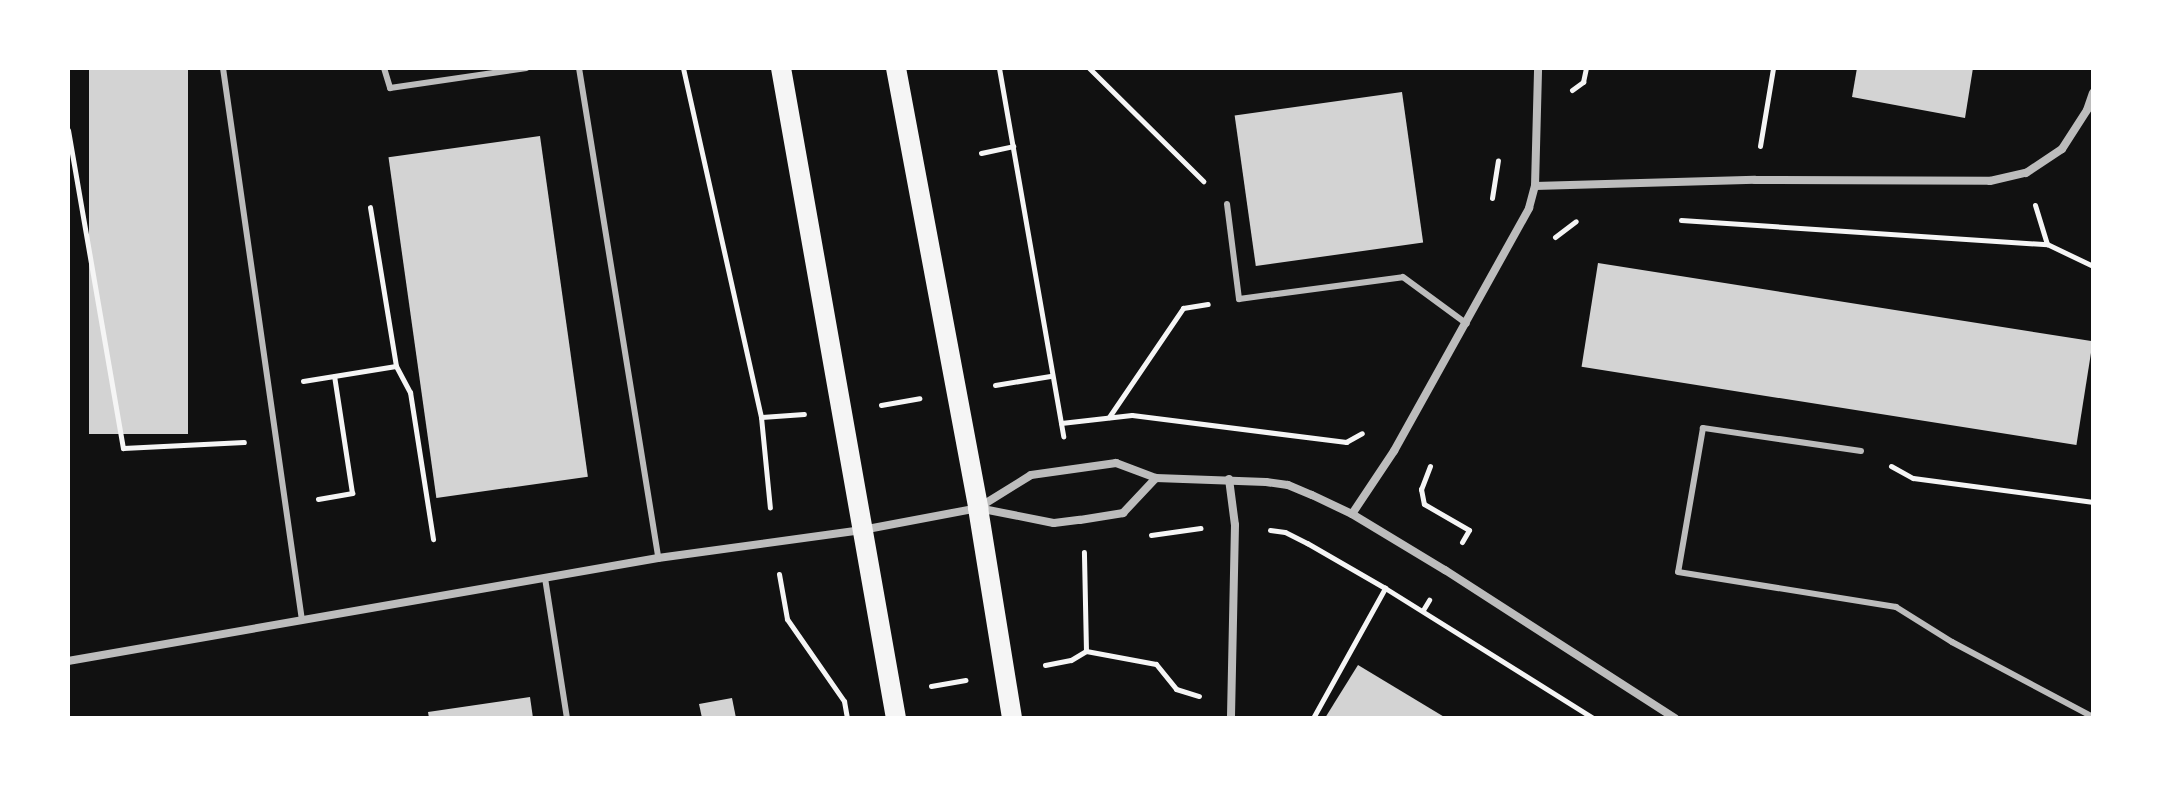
<!DOCTYPE html>
<html>
<head>
<meta charset="utf-8">
<style>
	body { margin:0 }
	#map { position:relative; width:2161px; height:786px; overflow:hidden; background:#111; font-family:"PT Serif",serif }
	div>[style] { position:absolute }
	.building>* { inset:0; background:#d3d3d3; transform-origin:0 0 }
	.path>* { height:5px; margin:-2.5px; padding:0 2.5px; transform-origin:2.5px; border-radius:2.5px; background:#f5f5f5 }
	.service>* { height:6px; margin:-3px; padding:0 3px; transform-origin:3px; border-radius:3px; background:#bcbcbc }
	.minor>* { height:8px; margin:-4px; padding:0 4px; transform-origin:4px; border-radius:4px; background:#bcbcbc }
	.primary>* { height:20px; margin:-10px; padding:0 10px; transform-origin:10px; border-radius:10px; background:#f5f5f5 }
	span { translate:-50% -50%; white-space:nowrap; text-align:center; line-height:1.15; -webkit-text-stroke:6px #fff; paint-order:stroke }
	.frame { position:absolute; inset:0; border:70px solid #fff; pointer-events:none }
</style>
</head>
<body>
<div id="map">
	<div class="building">
		<i style="left:89px;top:68px;width:99px;height:366px"></i>
		<i style="clip-path:polygon(1857px 68px,1973px 68px,1965px 118px,1852px 97px)"></i>
		<i style="left:1402px;top:92px;width:152px;height:169px;rotate:82deg"></i>
		<i style="left:540px;top:136px;width:344px;height:153px;rotate:82deg"></i>
		<i style="left:1598px;top:263px;width:501px;height:105px;rotate:9deg"></i>
		<i style="clip-path:polygon(1358px 665px,1446px 718px,1325px 718px)"></i>
		<i style="clip-path:polygon(530px 697px,533px 718px,429px 718px,428px 712px)"></i>
		<i style="clip-path:polygon(732px 698px,736px 718px,702px 718px,699px 704px)"></i>
	</div>
	<div class="path">
		<i style="left:683px;top:68px;width:358px;rotate:77.4deg"></i>
		<i style="left:761px;top:417px;width:91px;rotate:84.4deg"></i>
		<i style="left:999px;top:68px;width:374px;rotate:80.1deg"></i>
		<i style="left:1089px;top:68px;width:161px;rotate:44.7deg"></i>
		<i style="left:1572px;top:90px;width:14px;rotate:-36deg"></i>
		<i style="left:1583px;top:82px;width:14px;rotate:-78deg"></i>
		<i style="left:68px;top:130px;width:323px;rotate:80.2deg"></i>
		<i style="left:123px;top:448px;width:121px;rotate:-2.8deg"></i>
		<i style="left:1760px;top:146px;width:79px;rotate:-80.5deg"></i>
		<i style="left:981px;top:153px;width:33px;rotate:-12deg"></i>
		<i style="left:1492px;top:198px;width:38px;rotate:-81deg"></i>
		<i style="left:2035px;top:205px;width:41px;rotate:72.9deg"></i>
		<i style="left:2047px;top:244px;width:51px;rotate:25.6deg"></i>
		<i style="left:1681px;top:220px;width:367px;rotate:3.8deg"></i>
		<i style="left:1555px;top:237px;width:26px;rotate:-37deg"></i>
		<i style="left:396px;top:366px;width:30px;rotate:62deg"></i>
		<i style="left:410px;top:392px;width:149px;rotate:81.1deg"></i>
		<i style="left:303px;top:381px;width:94px;rotate:-9.2deg"></i>
		<i style="left:396px;top:366px;width:161px;rotate:-99.3deg"></i>
		<i style="left:995px;top:385px;width:56px;rotate:-9.3deg"></i>
		<i style="left:881px;top:405px;width:39px;rotate:-10deg"></i>
		<i style="left:761px;top:417px;width:43px;rotate:-4deg"></i>
		<i style="left:1109px;top:417px;width:132px;rotate:-55.8deg"></i>
		<i style="left:1183px;top:308px;width:25px;rotate:-9deg"></i>
		<i style="left:1061px;top:423px;width:71px;rotate:-6.4deg"></i>
		<i style="left:1132px;top:415px;width:216px;rotate:7.2deg"></i>
		<i style="left:1346px;top:442px;width:18px;rotate:-29deg"></i>
		<i style="left:1430px;top:466px;width:25px;rotate:111deg"></i>
		<i style="left:1421px;top:489px;width:15px;rotate:79deg"></i>
		<i style="left:1424px;top:504px;width:52px;rotate:30deg"></i>
		<i style="left:1469px;top:530px;width:14px;rotate:120deg"></i>
		<i style="left:1891px;top:466px;width:25px;rotate:29deg"></i>
		<i style="left:1913px;top:478px;width:182px;rotate:7.6deg"></i>
		<i style="left:318px;top:499px;width:35px;rotate:-10deg"></i>
		<i style="left:352px;top:493px;width:118px;rotate:-98.7deg"></i>
		<i style="left:1270px;top:530px;width:15px;rotate:8deg"></i>
		<i style="left:1285px;top:532px;width:25px;rotate:27deg"></i>
		<i style="left:1307px;top:543px;width:90px;rotate:30deg"></i>
		<i style="left:1385px;top:588px;width:245px;rotate:32deg"></i>
		<i style="left:1151px;top:535px;width:50px;rotate:-8deg"></i>
		<i style="left:779px;top:574px;width:46px;rotate:79.9deg"></i>
		<i style="left:787px;top:619px;width:100px;rotate:55.2deg"></i>
		<i style="left:844px;top:701px;width:17px;rotate:80deg"></i>
		<i style="left:1423px;top:610px;width:12px;rotate:-59deg"></i>
		<i style="left:1086px;top:651px;width:71px;rotate:10.5deg"></i>
		<i style="left:1156px;top:664px;width:32px;rotate:51deg"></i>
		<i style="left:1176px;top:689px;width:24px;rotate:17deg"></i>
		<i style="left:1045px;top:665px;width:26px;rotate:-11deg"></i>
		<i style="left:1071px;top:660px;width:17px;rotate:-31deg"></i>
		<i style="left:1086px;top:651px;width:99px;rotate:-91.2deg"></i>
		<i style="left:931px;top:686px;width:35px;rotate:-10deg"></i>
		<i style="left:1313px;top:718px;width:149px;rotate:-61deg"></i>
	</div>
	<div class="service">
		<i style="left:223px;top:68px;width:558px;rotate:81.86deg"></i>
		<i style="left:384px;top:68px;width:21px;rotate:73deg"></i>
		<i style="left:390px;top:88px;width:138px;rotate:-8.3deg"></i>
		<i style="left:579px;top:68px;width:496px;rotate:80.8deg"></i>
		<i style="left:1227px;top:204px;width:96px;rotate:82.8deg"></i>
		<i style="left:1239px;top:299px;width:165px;rotate:-7.6deg"></i>
		<i style="left:1403px;top:277px;width:79px;rotate:36.3deg"></i>
		<i style="left:1861px;top:451px;width:160px;rotate:-171.7deg"></i>
		<i style="left:1703px;top:428px;width:146px;rotate:99.8deg"></i>
		<i style="left:1678px;top:572px;width:221px;rotate:9.1deg"></i>
		<i style="left:1896px;top:607px;width:66px;rotate:32deg"></i>
		<i style="left:1952px;top:642px;width:160px;rotate:28deg"></i>
		<i style="left:545px;top:578px;width:142px;rotate:81.1deg"></i>
	</div>
	<div class="minor">
		<i style="left:1535px;top:186px;width:220px;rotate:-1.6deg"></i>
		<i style="left:1755px;top:180px;width:235px;rotate:0.2deg"></i>
		<i style="left:1990px;top:181px;width:37px;rotate:-13deg"></i>
		<i style="left:2026px;top:173px;width:43px;rotate:-33.7deg"></i>
		<i style="left:2062px;top:149px;width:46px;rotate:-57.3deg"></i>
		<i style="left:2087px;top:110px;width:18px;rotate:-71deg"></i>
		<i style="left:1229px;top:479px;width:46px;rotate:82.6deg"></i>
		<i style="left:1235px;top:525px;width:193px;rotate:91.2deg"></i>
		<i style="left:978px;top:508px;width:77px;rotate:11.2deg"></i>
		<i style="left:1054px;top:523px;width:26px;rotate:-7deg"></i>
		<i style="left:1080px;top:520px;width:44px;rotate:-9.2deg"></i>
		<i style="left:1123px;top:513px;width:48px;rotate:-46.7deg"></i>
		<i style="left:1352px;top:514px;width:76px;rotate:-56.3deg"></i>
		<i style="left:1394px;top:451px;width:278px;rotate:-60.9deg"></i>
		<i style="left:1529px;top:208px;width:23px;rotate:-75deg"></i>
		<i style="left:1535px;top:186px;width:118px;rotate:-88.5deg"></i>
		<i style="left:68px;top:661px;width:599px;rotate:-9.9deg"></i>
		<i style="left:658px;top:558px;width:206px;rotate:-7.8deg"></i>
		<i style="left:862px;top:530px;width:118px;rotate:-10.7deg"></i>
		<i style="left:978px;top:508px;width:62px;rotate:-31.9deg"></i>
		<i style="left:1031px;top:475px;width:86px;rotate:-8deg"></i>
		<i style="left:1116px;top:463px;width:43px;rotate:20.6deg"></i>
		<i style="left:1156px;top:478px;width:110px;rotate:2.1deg"></i>
		<i style="left:1266px;top:482px;width:22px;rotate:8deg"></i>
		<i style="left:1288px;top:485px;width:26px;rotate:23deg"></i>
		<i style="left:1312px;top:495px;width:44px;rotate:25.4deg"></i>
		<i style="left:1352px;top:514px;width:109px;rotate:31.1deg"></i>
		<i style="left:1445px;top:570px;width:274px;rotate:32.8deg"></i>
	</div>
	<div class="primary">
		<i style="left:781px;top:68px;width:660px;rotate:79.97deg"></i>
		<i style="left:896px;top:68px;width:448px;rotate:79.4deg"></i>
		<i style="left:978px;top:508px;width:213px;rotate:80.8deg"></i>
	</div>
	<div class="frame"></div>
</div>
</body>
</html>
